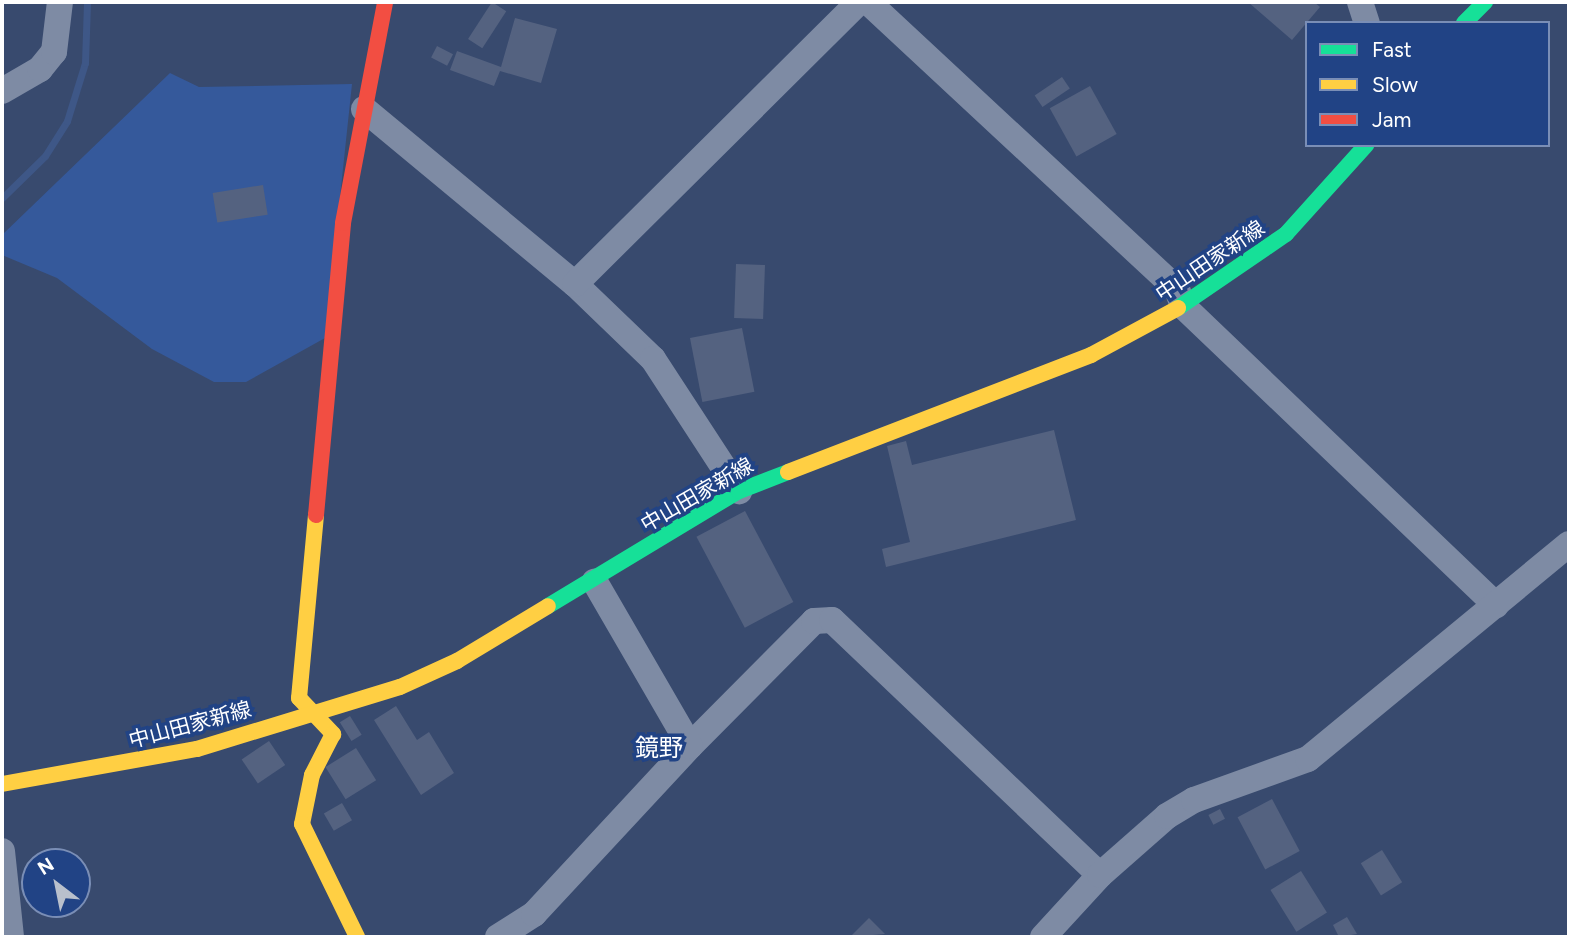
<!DOCTYPE html>
<html>
<head>
<meta charset="utf-8">
<style>
	body { margin:0 }
	#map { position:relative; width:1571px; height:939px; overflow:hidden; background:#384a6e; font-family:Figtree,"Noto Sans JP",sans-serif }
	div>[style] { position:absolute }
	.green>* { inset:0; background:#35599b }
	.stream>* { height:7px; margin:-3.5px; padding:0 3.5px; transform-origin:3.5px; border-radius:3.5px; background:#3e5787 }
	.building>* { inset:0; background:#546280; transform-origin:0 0 }
	.street>* { height:26px; margin:-13px; padding:0 13px; transform-origin:13px; border-radius:13px; background:#7e8ba4 }
	.fast>* { height:16px; margin:-8px; padding:0 8px; transform-origin:8px; border-radius:8px; background:#16e098 }
	.slow>* { height:16px; margin:-8px; padding:0 8px; transform-origin:8px; border-radius:8px; background:#ffcf43 }
	.jam>* { height:16px; margin:-8px; padding:0 8px; transform-origin:8px; border-radius:8px; background:#f24e42 }
	span { translate:-50% -50%; white-space:nowrap; text-align:center; line-height:1.15; -webkit-text-stroke:7px #214385; paint-order:stroke }
	.street-label { font-size:21px; color:#fff }
	.quarter-label { font-size:24px; color:#fff }
	.frame { position:absolute; inset:0; border:4px solid #fff; pointer-events:none }
	.legend { position:absolute; left:1305px; top:21px; width:245px; height:126px; box-sizing:border-box; background:#214385; border:2px solid #7a8eb6; margin:0; padding:9px 12px; list-style:none; font-size:21px; color:#fff }
	.legend li { display:flex; align-items:center; gap:14px; height:35px }
	.legend b { width:35px; border:2px solid #7a8eb6 }
	.north { position:absolute; left:21px; top:848px; width:70px; height:70px; box-sizing:border-box; background:#214385; border:2px solid #7a8eb6; border-radius:50%; rotate:328deg; font-size:19px; font-weight:700; line-height:28px; text-align:center; color:#fff }
	.north::after { content:''; display:block; margin:auto; width:24px; height:32px; background:#b9c0cc; clip-path:polygon(50% 0,100% 100%,50% 72%,0 100%) }
</style>
</head>
<body>
<div id="map">
	<div class="green">
		<i style="clip-path:polygon(170px 73px,199px 87px,352px 84px,325px 338px,246px 382px,214px 382px,152px 349px,57px 278px,2px 255px,2px 235px)"></i>
	</div>
	<div class="stream">
		<i style="left:2px;top:198px;width:60px;rotate:-44.3deg"></i>
		<i style="left:45px;top:156px;width:41px;rotate:-57.8deg"></i>
		<i style="left:67px;top:121px;width:61px;rotate:-72.8deg"></i>
		<i style="left:85px;top:63px;width:61px;rotate:-88.1deg"></i>
	</div>
	<div class="building">
		<i style="left:492px;top:2px;width:17px;height:44px;rotate:33deg"></i>
		<i style="clip-path:polygon(1248px 2px,1314px 2px,1320px 7px,1292px 40px)"></i>
		<i style="clip-path:polygon(515px 18px,557px 29px,541px 83px,500px 71px,494px 86px,450px 70px,457px 51px,501px 67px)"></i>
		<i style="left:437px;top:46px;width:18px;height:13px;rotate:27deg"></i>
		<i style="left:1062px;top:77px;width:14px;height:33px;rotate:56deg"></i>
		<i style="left:1090px;top:86px;width:55px;height:46px;rotate:61deg"></i>
		<i style="left:263px;top:185px;width:30px;height:51px;rotate:81deg"></i>
		<i style="left:736px;top:264px;width:29px;height:54px;rotate:2deg"></i>
		<i style="left:742px;top:328px;width:65px;height:53px;rotate:79deg"></i>
		<i style="clip-path:polygon(1054px 430px,1076px 520px,886px 567px,882px 549px,910px 542px,887px 446px,906px 441px,912px 465px)"></i>
		<i style="left:745px;top:511px;width:103px;height:55px;rotate:62deg"></i>
		<i style="clip-path:polygon(396px 706px,417px 740px,429px 732px,454px 773px,421px 795px,374px 720px)"></i>
		<i style="left:350px;top:716px;width:22px;height:12px;rotate:58deg"></i>
		<i style="left:269px;top:741px;width:29px;height:33px;rotate:56deg"></i>
		<i style="left:356px;top:748px;width:38px;height:36px;rotate:58deg"></i>
		<i style="left:1272px;top:799px;width:59px;height:39px;rotate:62deg"></i>
		<i style="left:342px;top:803px;width:20px;height:21px;rotate:60deg"></i>
		<i style="left:1220px;top:809px;width:11px;height:13px;rotate:63deg"></i>
		<i style="left:1382px;top:850px;width:38px;height:25px;rotate:58deg"></i>
		<i style="left:1301px;top:871px;width:49px;height:36px;rotate:58deg"></i>
		<i style="clip-path:polygon(1347px 917px,1357px 934px,1339px 937px,1333px 925px)"></i>
		<i style="clip-path:polygon(869px 918px,885px 934px,850px 937px)"></i>
	</div>
	<div class="street">
		<i style="left:868px;top:2px;width:422px;rotate:42.9deg"></i>
		<i style="left:1177px;top:289px;width:18px;rotate:71deg"></i>
		<i style="left:1183px;top:306px;width:433px;rotate:43.7deg"></i>
		<i style="left:1360px;top:2px;width:22px;rotate:72deg"></i>
		<i style="left:2px;top:91px;width:44px;rotate:-30.1deg"></i>
		<i style="left:40px;top:69px;width:22px;rotate:-51deg"></i>
		<i style="left:54px;top:52px;width:50px;rotate:-83.2deg"></i>
		<i style="left:364px;top:109px;width:274px;rotate:39.7deg"></i>
		<i style="left:575px;top:284px;width:108px;rotate:43.9deg"></i>
		<i style="left:653px;top:359px;width:158px;rotate:56.9deg"></i>
		<i style="left:575px;top:284px;width:400px;rotate:-44.8deg"></i>
		<i style="left:690px;top:746px;width:176px;rotate:-45.2deg"></i>
		<i style="left:814px;top:621px;width:18px;rotate:-3deg"></i>
		<i style="left:832px;top:620px;width:370px;rotate:43.6deg"></i>
		<i style="left:2px;top:851px;width:86px;rotate:84deg"></i>
		<i style="left:498px;top:937px;width:43px;rotate:-32.6deg"></i>
		<i style="left:534px;top:914px;width:229px;rotate:-47.1deg"></i>
		<i style="left:690px;top:746px;width:190px;rotate:-120.1deg"></i>
		<i style="left:1043px;top:937px;width:84px;rotate:-47.4deg"></i>
		<i style="left:1100px;top:875px;width:89px;rotate:-41.4deg"></i>
		<i style="left:1167px;top:816px;width:31px;rotate:-31deg"></i>
		<i style="left:1194px;top:800px;width:121px;rotate:-19.8deg"></i>
		<i style="left:1308px;top:759px;width:338px;rotate:-39.5deg"></i>
	</div>
	<div class="fast">
		<i style="left:1464px;top:23px;width:30px;rotate:-45deg"></i>
		<i style="left:1178px;top:308px;width:131px;rotate:-34.4deg"></i>
		<i style="left:1286px;top:234px;width:120px;rotate:-48deg"></i>
		<i style="left:548px;top:606px;width:223px;rotate:-31.1deg"></i>
		<i style="left:739px;top:491px;width:53px;rotate:-21.2deg"></i>
	</div>
	<div class="slow">
		<i style="left:788px;top:472px;width:325px;rotate:-21.1deg"></i>
		<i style="left:1091px;top:355px;width:99px;rotate:-28.4deg"></i>
		<i style="left:316px;top:515px;width:184px;rotate:95.3deg"></i>
		<i style="left:299px;top:698px;width:50px;rotate:46.6deg"></i>
		<i style="left:333px;top:734px;width:46px;rotate:117.1deg"></i>
		<i style="left:312px;top:775px;width:50px;rotate:101.5deg"></i>
		<i style="left:302px;top:824px;width:126px;rotate:64deg"></i>
		<i style="left:2px;top:784px;width:198px;rotate:-10.2deg"></i>
		<i style="left:197px;top:749px;width:212px;rotate:-17deg"></i>
		<i style="left:400px;top:687px;width:63px;rotate:-24.5deg"></i>
		<i style="left:457px;top:661px;width:106px;rotate:-31.1deg"></i>
	</div>
	<div class="jam">
		<i style="left:316px;top:515px;width:293px;rotate:-84.7deg"></i>
		<i style="left:343px;top:223px;width:225px;rotate:-79.2deg"></i>
	</div>
	<div class="street-label">
		<span style="left:1210px;top:261px;rotate:-34deg">中山田家新線</span>
		<span style="left:697px;top:495px;rotate:-30deg">中山田家新線</span>
		<span style="left:190px;top:725px;rotate:-15deg">中山田家新線</span>
	</div>
	<div class="quarter-label">
		<span style="left:659px;top:748px">鏡野</span>
	</div>
	<div class="frame"></div>
	<ul class="legend">
	<li><b style="height:9px;background:#16e098"></b>Fast</li>
	<li><b style="height:9px;background:#ffcf43"></b>Slow</li>
	<li><b style="height:9px;background:#f24e42"></b>Jam</li>
	</ul>
	<div class="north">N</div>
</div>
</body>
</html>
